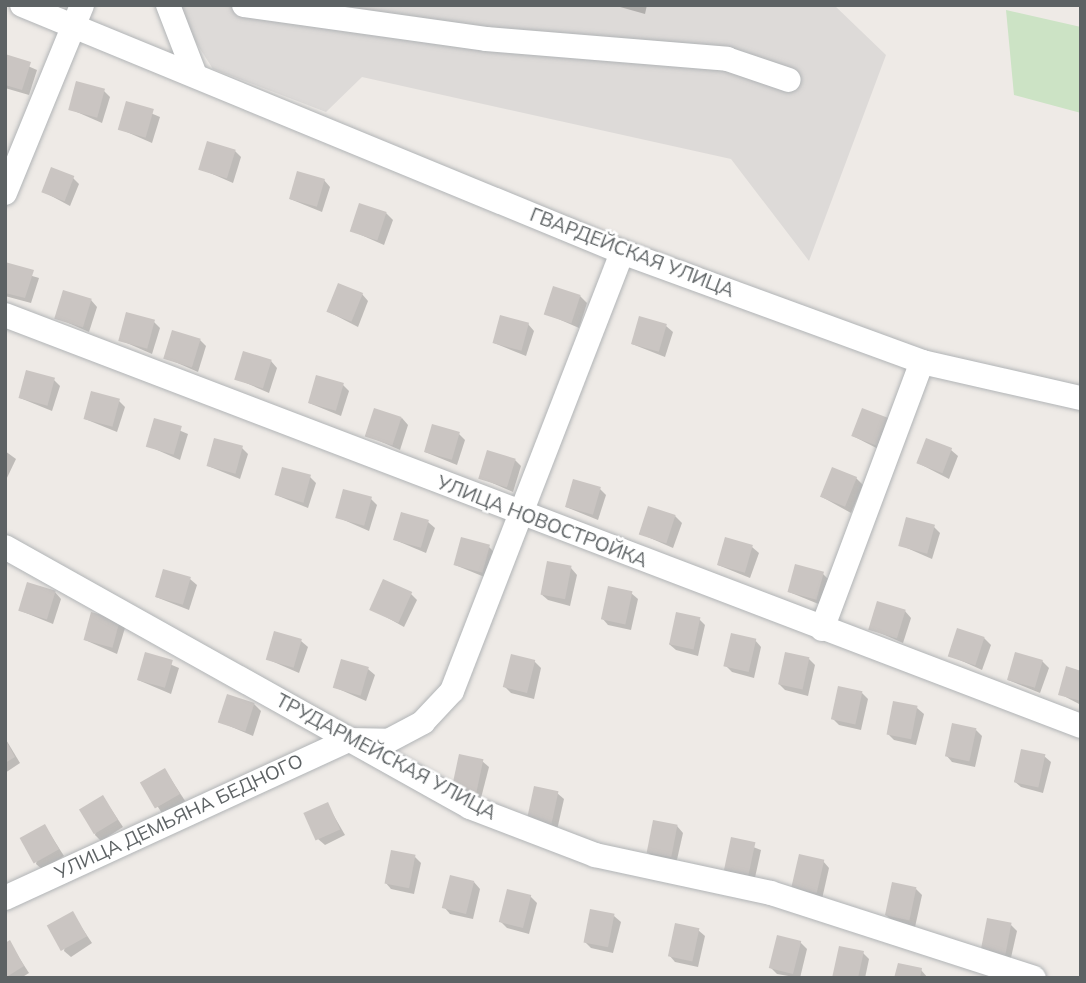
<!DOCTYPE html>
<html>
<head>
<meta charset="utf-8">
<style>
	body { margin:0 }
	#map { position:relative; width:1086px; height:983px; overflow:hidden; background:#eeeae6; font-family:Mulish,sans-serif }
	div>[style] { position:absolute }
	.industrial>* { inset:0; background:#dddad8 }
	.green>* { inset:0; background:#cce3c5 }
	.shadow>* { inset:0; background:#0003; transform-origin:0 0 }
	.building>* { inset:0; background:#cac5c2; transform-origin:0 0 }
	.roads { filter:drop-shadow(0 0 2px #b1b4b6) drop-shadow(0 0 2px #b1b4b6) }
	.street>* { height:24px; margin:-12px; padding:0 12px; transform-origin:12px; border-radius:12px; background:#fff }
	span { translate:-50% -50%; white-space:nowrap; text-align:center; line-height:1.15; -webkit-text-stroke:5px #fff; paint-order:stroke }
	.street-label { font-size:19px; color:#5d6264 }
	.frame { position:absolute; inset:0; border:7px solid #5d6264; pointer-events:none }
</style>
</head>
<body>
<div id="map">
	<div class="industrial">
		<i style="clip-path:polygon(172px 5px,834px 5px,886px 55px,809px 261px,731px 159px,362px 77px,326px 112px,213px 69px)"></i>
	</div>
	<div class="green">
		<i style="clip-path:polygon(1006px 10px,1081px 27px,1081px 113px,1014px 95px)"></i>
	</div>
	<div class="shadow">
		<i style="clip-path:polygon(613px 5px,647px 5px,645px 14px)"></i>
		<i style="clip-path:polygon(5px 56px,37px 70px,29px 95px,5px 88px)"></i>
		<i style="clip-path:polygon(104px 91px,110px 97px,102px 123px,70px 109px)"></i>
		<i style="clip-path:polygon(127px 103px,160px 117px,152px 143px,120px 129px)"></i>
		<i style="clip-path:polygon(235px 151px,241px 157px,233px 183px,201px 169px)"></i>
		<i style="clip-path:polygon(73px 178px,79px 184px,70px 206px,42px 191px)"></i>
		<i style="clip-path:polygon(324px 180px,330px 187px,322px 212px,290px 199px)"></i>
		<i style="clip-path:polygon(386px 213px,393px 220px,384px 245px,352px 231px)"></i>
		<i style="clip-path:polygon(5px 268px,39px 278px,31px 303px,5px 296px)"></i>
		<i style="clip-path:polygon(362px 294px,368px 301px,358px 327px,329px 312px)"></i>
		<i style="clip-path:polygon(580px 296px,587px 303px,579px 328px,547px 314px)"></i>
		<i style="clip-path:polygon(91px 300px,97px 307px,89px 332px,57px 318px)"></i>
		<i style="clip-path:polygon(154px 322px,160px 328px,152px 354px,120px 340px)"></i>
		<i style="clip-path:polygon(528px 324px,534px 331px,526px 356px,494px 343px)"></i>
		<i style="clip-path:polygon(666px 326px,673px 332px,665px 357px,632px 344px)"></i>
		<i style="clip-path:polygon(200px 340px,206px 346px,198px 372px,166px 358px)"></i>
		<i style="clip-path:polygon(271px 361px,277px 368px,269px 393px,237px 379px)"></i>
		<i style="clip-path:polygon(54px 380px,60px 386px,52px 411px,20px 398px)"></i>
		<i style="clip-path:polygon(343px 385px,349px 391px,341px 416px,309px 403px)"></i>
		<i style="clip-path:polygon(119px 401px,125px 407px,117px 432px,85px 419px)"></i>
		<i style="clip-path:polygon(863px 410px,886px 453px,853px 436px)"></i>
		<i style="clip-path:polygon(402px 418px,408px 425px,400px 450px,368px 436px)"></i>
		<i style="clip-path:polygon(155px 420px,188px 434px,180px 460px,148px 446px)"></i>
		<i style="clip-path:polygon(459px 434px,465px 440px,457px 465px,425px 452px)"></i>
		<i style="clip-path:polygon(242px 448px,248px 454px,240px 479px,208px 466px)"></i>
		<i style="clip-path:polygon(951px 450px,958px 456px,949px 479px,918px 463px)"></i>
		<i style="clip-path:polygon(5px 451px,16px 459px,5px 482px)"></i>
		<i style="clip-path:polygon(515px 460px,521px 466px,513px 492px,481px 478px)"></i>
		<i style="clip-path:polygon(310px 477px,316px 483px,308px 508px,276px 495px)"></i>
		<i style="clip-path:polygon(856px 478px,863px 485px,851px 513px,822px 497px)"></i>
		<i style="clip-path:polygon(600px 489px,606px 495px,598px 520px,566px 507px)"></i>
		<i style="clip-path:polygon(371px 499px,377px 505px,369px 531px,337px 517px)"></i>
		<i style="clip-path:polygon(675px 516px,682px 523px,673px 548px,641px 534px)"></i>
		<i style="clip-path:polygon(428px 522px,435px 528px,426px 553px,395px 540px)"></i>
		<i style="clip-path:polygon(934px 527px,940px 533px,932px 559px,900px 545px)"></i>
		<i style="clip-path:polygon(489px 547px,495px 553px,487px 578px,455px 565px)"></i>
		<i style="clip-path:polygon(752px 547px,759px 553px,750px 578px,718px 565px)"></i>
		<i style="clip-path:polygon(571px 568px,577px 575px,570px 606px,548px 600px,541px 594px)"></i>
		<i style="clip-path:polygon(823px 574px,829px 580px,821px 605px,789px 592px)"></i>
		<i style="clip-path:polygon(190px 579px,197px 585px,189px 610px,156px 597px)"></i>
		<i style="clip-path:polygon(55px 592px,61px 599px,53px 624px,21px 611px)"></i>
		<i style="clip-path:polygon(631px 593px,638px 599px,631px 630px,608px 625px,602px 618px)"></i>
		<i style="clip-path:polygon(411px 594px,417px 600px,404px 627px,372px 609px)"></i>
		<i style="clip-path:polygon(905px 611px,911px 618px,903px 643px,871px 629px)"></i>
		<i style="clip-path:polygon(699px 619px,705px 625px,698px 656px,676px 650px,669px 644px)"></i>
		<i style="clip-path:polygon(119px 622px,125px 628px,117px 654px,85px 640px)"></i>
		<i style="clip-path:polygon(984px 638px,991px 645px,982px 670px,951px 656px)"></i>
		<i style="clip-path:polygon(755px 640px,761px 647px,754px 678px,732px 672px,726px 666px)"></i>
		<i style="clip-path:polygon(301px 641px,308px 647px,299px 673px,267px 659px)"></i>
		<i style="clip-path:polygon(146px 654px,179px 668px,171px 694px,138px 680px)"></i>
		<i style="clip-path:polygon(808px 658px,815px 665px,808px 696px,785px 690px,779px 684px)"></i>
		<i style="clip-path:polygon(534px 661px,541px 668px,534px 699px,511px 693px,505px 687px)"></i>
		<i style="clip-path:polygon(1042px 661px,1049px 668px,1040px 693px,1008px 680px)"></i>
		<i style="clip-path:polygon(368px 669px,375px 675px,366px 701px,334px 687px)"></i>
		<i style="clip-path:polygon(1081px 673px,1081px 705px,1060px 694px)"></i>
		<i style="clip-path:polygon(862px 693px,868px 699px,861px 730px,839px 725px,832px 718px)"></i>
		<i style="clip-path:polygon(254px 704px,261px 711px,253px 736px,220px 722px)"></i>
		<i style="clip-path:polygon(917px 708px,924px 714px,916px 745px,894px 740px,887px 733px)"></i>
		<i style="clip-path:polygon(976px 730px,982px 736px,975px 767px,952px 762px,946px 755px)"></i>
		<i style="clip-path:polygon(5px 738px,20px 763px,5px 773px)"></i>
		<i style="clip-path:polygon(1044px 756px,1051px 762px,1043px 793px,1021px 787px,1014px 781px)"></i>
		<i style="clip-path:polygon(482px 761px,489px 767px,481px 798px,459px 793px)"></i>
		<i style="left:165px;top:770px;width:37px;height:26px;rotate:57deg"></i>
		<i style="clip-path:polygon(557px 793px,564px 799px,557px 830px,528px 818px)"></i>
		<i style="clip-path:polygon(103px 797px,123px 827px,101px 841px,95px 835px)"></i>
		<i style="clip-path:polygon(327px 804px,345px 835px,325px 845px,318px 839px)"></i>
		<i style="clip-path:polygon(45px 826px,64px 856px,43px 870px,36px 864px)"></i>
		<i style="clip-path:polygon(677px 826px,683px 833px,676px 864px,654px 858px,647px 852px)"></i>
		<i style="clip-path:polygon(732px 839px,761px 850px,754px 882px,725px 870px)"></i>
		<i style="clip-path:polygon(415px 857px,421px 863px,414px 894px,391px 889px,385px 882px)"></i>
		<i style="clip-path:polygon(823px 861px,829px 868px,822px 899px,800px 893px,794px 887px)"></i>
		<i style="clip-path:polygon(474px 882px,480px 889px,473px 919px,450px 914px,444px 907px)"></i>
		<i style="clip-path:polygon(916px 889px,922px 895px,915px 927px,892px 921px,886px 915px)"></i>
		<i style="clip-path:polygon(530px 896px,537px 903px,529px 934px,507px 928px,501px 922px)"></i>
		<i style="clip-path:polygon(72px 913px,92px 943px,71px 957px,64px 951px)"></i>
		<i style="clip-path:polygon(614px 916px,621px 922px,613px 953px,591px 948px,584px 941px)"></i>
		<i style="clip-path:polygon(1011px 925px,1017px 931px,1010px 962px,988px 957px)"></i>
		<i style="clip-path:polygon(698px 930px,705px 936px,698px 967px,675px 962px,669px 955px)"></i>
		<i style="clip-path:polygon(9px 942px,29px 973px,21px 978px,5px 978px)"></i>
		<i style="clip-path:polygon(800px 942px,807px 949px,800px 978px,777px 974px,771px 968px)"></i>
		<i style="clip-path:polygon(863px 953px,869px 959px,865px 978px,834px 978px)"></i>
		<i style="clip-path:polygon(921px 970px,928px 978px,896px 978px)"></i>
	</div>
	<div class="building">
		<i style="clip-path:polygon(5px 54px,31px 62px,22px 90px,5px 85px)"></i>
		<i style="left:76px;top:81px;width:30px;height:30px;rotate:15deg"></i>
		<i style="left:126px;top:101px;width:29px;height:30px;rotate:16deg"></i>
		<i style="left:207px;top:141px;width:30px;height:30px;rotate:17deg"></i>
		<i style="left:51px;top:167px;width:25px;height:27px;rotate:21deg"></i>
		<i style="left:297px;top:171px;width:29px;height:29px;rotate:16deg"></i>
		<i style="left:359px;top:203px;width:29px;height:30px;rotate:18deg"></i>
		<i style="clip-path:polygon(5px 262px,34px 270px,25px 298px,5px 293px)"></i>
		<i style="left:338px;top:283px;width:27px;height:31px;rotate:22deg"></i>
		<i style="left:553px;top:286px;width:29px;height:30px;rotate:18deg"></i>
		<i style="left:63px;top:290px;width:30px;height:30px;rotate:17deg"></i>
		<i style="left:126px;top:312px;width:30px;height:30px;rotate:15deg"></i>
		<i style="left:500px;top:315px;width:30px;height:29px;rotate:15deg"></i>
		<i style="left:639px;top:316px;width:29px;height:29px;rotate:16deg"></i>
		<i style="left:172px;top:330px;width:30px;height:30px;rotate:17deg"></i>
		<i style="left:243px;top:351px;width:30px;height:30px;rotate:17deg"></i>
		<i style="left:26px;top:370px;width:30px;height:29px;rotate:15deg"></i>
		<i style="left:316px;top:375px;width:29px;height:29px;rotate:16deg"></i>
		<i style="left:91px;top:391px;width:30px;height:29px;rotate:15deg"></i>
		<i style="left:374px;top:408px;width:29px;height:30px;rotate:18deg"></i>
		<i style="left:862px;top:408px;width:31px;height:30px;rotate:21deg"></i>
		<i style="left:154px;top:418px;width:29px;height:30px;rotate:16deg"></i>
		<i style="left:432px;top:424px;width:29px;height:29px;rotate:16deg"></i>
		<i style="left:214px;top:438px;width:30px;height:29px;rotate:15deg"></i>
		<i style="left:926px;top:438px;width:28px;height:27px;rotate:21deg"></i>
		<i style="left:487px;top:450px;width:30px;height:30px;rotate:17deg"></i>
		<i style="left:282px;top:467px;width:30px;height:29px;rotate:15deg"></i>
		<i style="left:832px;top:467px;width:27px;height:32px;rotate:22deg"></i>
		<i style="left:573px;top:479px;width:29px;height:29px;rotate:16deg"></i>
		<i style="left:343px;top:489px;width:30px;height:30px;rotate:15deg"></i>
		<i style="left:648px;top:506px;width:29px;height:30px;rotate:18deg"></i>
		<i style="left:401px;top:512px;width:29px;height:29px;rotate:16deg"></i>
		<i style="left:906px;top:517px;width:30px;height:30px;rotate:15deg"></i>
		<i style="left:461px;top:537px;width:30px;height:29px;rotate:15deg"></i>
		<i style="left:725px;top:537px;width:29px;height:29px;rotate:16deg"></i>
		<i style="left:547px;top:561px;width:25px;height:34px;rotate:11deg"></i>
		<i style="left:795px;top:564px;width:30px;height:29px;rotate:15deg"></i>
		<i style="left:163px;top:569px;width:29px;height:29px;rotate:16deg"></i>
		<i style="left:383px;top:579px;width:32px;height:34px;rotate:24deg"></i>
		<i style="left:27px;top:582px;width:30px;height:30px;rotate:17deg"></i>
		<i style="left:608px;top:586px;width:25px;height:34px;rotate:12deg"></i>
		<i style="left:877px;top:601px;width:30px;height:30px;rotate:17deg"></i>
		<i style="left:91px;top:612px;width:30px;height:29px;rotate:15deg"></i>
		<i style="left:676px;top:612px;width:25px;height:33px;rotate:12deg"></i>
		<i style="left:957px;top:628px;width:29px;height:30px;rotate:18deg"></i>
		<i style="left:274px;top:631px;width:29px;height:30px;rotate:16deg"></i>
		<i style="left:731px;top:633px;width:26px;height:34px;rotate:13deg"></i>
		<i style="left:145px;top:652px;width:29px;height:29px;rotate:16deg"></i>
		<i style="left:785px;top:652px;width:25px;height:33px;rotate:12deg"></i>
		<i style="left:1015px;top:652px;width:29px;height:29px;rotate:16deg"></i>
		<i style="left:511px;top:654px;width:25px;height:34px;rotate:14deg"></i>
		<i style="left:341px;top:659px;width:29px;height:30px;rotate:16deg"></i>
		<i style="clip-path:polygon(1066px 666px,1081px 671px,1081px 701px,1058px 695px)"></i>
		<i style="left:838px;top:686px;width:25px;height:34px;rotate:12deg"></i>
		<i style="left:227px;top:694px;width:29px;height:30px;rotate:18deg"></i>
		<i style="left:893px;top:701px;width:25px;height:34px;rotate:11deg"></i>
		<i style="left:952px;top:723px;width:25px;height:34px;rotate:12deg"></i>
		<i style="clip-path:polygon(5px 739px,15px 757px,5px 763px)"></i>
		<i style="left:1021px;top:749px;width:25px;height:34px;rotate:12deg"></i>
		<i style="left:459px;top:754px;width:25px;height:34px;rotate:12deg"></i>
		<i style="left:165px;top:768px;width:30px;height:29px;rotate:60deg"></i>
		<i style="left:534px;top:786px;width:25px;height:34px;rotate:12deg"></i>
		<i style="left:103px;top:795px;width:29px;height:28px;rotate:59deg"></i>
		<i style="left:328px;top:802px;width:30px;height:27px;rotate:66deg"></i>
		<i style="left:653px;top:820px;width:25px;height:33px;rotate:11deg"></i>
		<i style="left:45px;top:824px;width:29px;height:29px;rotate:61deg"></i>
		<i style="left:731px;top:837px;width:25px;height:34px;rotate:12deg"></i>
		<i style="left:391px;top:850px;width:25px;height:34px;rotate:11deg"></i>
		<i style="left:799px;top:854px;width:26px;height:34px;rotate:13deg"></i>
		<i style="left:450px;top:875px;width:25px;height:34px;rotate:14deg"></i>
		<i style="left:892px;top:882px;width:25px;height:34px;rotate:12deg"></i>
		<i style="left:507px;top:889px;width:25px;height:34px;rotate:14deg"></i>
		<i style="left:590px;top:909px;width:25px;height:34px;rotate:11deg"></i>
		<i style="left:73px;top:911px;width:29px;height:30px;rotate:61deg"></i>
		<i style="left:987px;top:918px;width:25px;height:34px;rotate:11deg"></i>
		<i style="left:675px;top:923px;width:25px;height:34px;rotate:12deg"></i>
		<i style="left:777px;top:935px;width:25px;height:34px;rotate:14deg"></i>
		<i style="clip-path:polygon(10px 940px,24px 966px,5px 978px,5px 943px)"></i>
		<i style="clip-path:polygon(839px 946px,864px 951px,858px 978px,832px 978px)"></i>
		<i style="clip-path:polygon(898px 963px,922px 968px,920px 978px,894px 978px)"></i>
	</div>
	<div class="roads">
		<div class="street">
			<i style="left:22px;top:5px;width:649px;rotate:22.38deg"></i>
			<i style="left:622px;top:252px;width:320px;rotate:20.1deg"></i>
			<i style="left:922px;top:362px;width:163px;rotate:12.8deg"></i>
			<i style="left:168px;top:5px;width:75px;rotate:68.9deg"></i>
			<i style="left:244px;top:5px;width:244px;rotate:8deg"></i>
			<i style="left:486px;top:39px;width:242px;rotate:4.7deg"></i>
			<i style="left:727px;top:59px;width:65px;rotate:18.7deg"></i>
			<i style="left:5px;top:193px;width:203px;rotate:-67.7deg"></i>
			<i style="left:5px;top:315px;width:1152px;rotate:20.91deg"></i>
			<i style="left:5px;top:547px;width:533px;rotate:29.21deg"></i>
			<i style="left:470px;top:807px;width:134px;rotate:21deg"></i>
			<i style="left:595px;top:855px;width:180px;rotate:12.2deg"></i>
			<i style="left:771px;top:893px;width:276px;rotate:17.9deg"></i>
			<i style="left:822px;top:629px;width:285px;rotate:-69.5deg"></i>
			<i style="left:5px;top:898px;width:379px;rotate:-24.7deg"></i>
			<i style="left:349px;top:740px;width:39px;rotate:1deg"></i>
			<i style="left:388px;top:741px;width:40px;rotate:-28deg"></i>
			<i style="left:423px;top:722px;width:42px;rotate:-46.9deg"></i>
			<i style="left:452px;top:691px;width:471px;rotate:-68.8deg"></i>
		</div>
	</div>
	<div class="street-label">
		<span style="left:632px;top:253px;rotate:21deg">ГВАРДЕЙСКАЯ УЛИЦА</span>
		<span style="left:542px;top:522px;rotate:21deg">УЛИЦА НОВОСТРОЙКА</span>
		<span style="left:386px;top:757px;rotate:28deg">ТРУДАРМЕЙСКАЯ УЛИЦА</span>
		<span style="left:179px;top:817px;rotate:-25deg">УЛИЦА ДЕМЬЯНА БЕДНОГО</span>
	</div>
	<div class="frame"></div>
</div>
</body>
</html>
